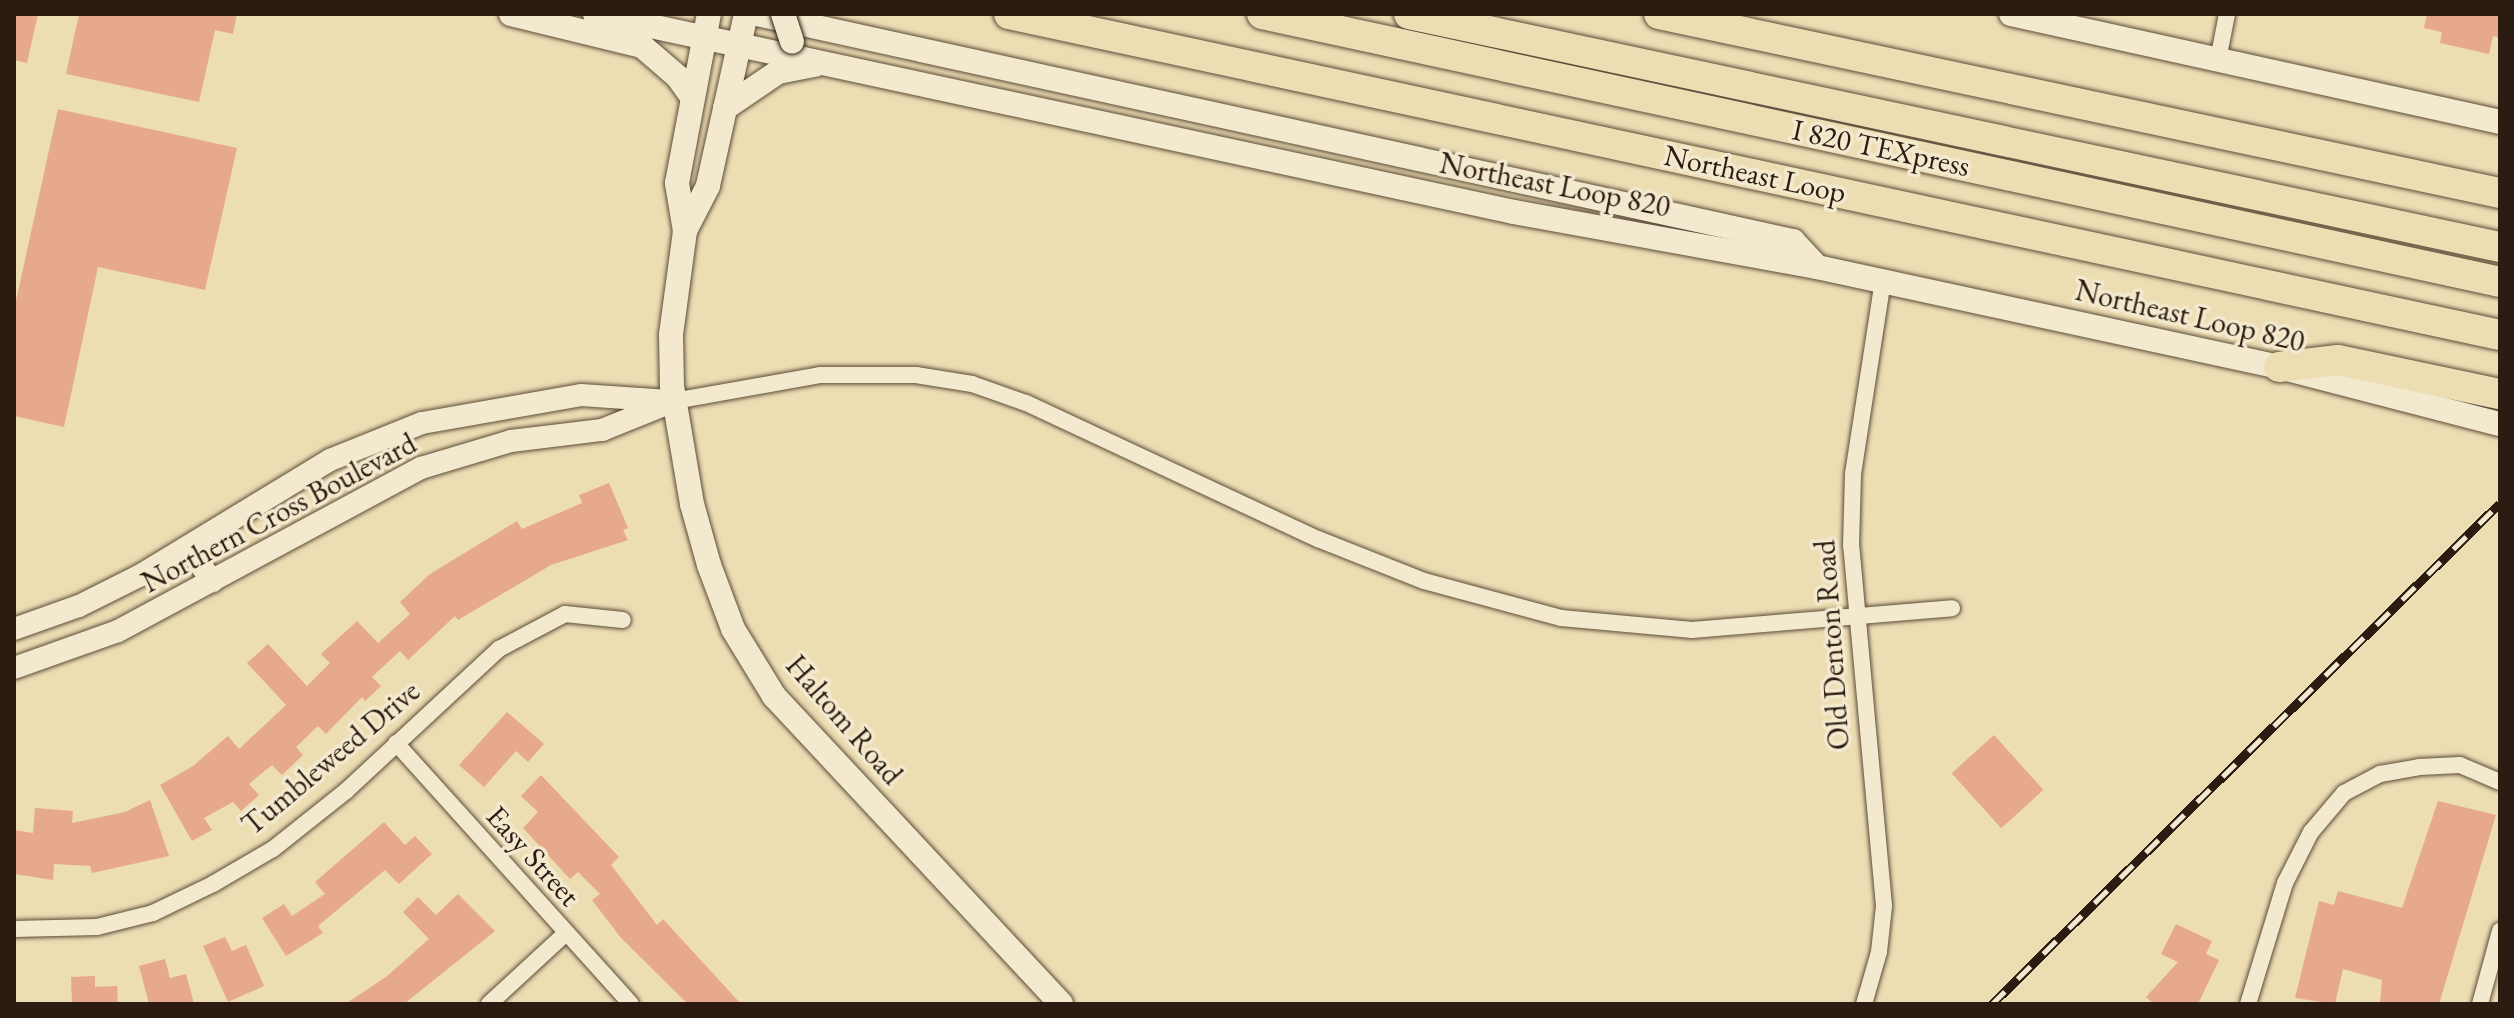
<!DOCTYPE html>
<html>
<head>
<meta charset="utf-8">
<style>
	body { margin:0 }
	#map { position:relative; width:2514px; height:1018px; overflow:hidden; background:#edddb3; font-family:"EB Garamond",serif }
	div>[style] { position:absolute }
	.building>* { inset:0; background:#e7a98c; transform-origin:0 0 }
	.roads { filter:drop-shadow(0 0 2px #5c4c3a) drop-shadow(0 0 2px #5c4c3a) }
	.minor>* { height:16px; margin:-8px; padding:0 8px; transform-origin:8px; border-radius:8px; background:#f3e9ce }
	.tertiary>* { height:22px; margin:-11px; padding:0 11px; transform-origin:11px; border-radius:11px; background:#f3e9ce }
	.secondary>* { height:24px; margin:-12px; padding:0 12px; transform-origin:12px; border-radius:12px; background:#f3e9ce }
	.motorway>* { height:30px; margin:-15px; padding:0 15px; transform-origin:15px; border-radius:15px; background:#edddb3 }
	.rail>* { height:9px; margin-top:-4.5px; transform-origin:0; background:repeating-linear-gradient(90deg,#f3e9ce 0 18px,#2b1b11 0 36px); box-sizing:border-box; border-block:2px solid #2b1b11 }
	.bridges { filter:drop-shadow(0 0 2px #2b1b11) drop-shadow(0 0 2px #2b1b11) }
	.secondary-bridge>* { height:24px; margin:-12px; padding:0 12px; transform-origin:12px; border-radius:12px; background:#f3e9ce }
	span { translate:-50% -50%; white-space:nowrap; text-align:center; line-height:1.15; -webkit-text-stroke:7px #f3e9ce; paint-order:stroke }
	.street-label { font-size:30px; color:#2b1b11 }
	.frame { position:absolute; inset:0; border:16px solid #2b1b11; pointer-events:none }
</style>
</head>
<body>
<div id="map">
	<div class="building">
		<i style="clip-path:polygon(14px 14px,38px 14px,27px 63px,14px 60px)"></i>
		<i style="clip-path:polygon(79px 14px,237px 14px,233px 34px,215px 30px,199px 102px,66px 74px)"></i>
		<i style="clip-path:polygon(2427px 14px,2500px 14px,2500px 38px,2493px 36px,2489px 54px,2440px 43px,2442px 32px,2424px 28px)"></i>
		<i style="clip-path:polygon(58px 109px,237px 148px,205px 290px,98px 267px,64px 427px,14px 416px,14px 310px)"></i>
		<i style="clip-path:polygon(609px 483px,628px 528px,623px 530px,628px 540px,551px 565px,458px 620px,455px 616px,408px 660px,400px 651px,372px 677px,381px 686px,365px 701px,362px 697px,326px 734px,318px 726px,296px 747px,303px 755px,282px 775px,272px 765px,249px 784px,259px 795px,241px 811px,233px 802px,204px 818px,212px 830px,192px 841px,160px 785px,193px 766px,228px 736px,239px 749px,286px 705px,247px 663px,268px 644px,307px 686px,330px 663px,321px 654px,357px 621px,378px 643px,410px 614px,400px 602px,430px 574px,517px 521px,522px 529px,582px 503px,579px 495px)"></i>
		<i style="clip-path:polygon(507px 712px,544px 744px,528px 762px,516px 751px,484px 787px,459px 765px)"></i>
		<i style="left:1994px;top:735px;width:74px;height:57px;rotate:48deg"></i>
		<i style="clip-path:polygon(541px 775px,619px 857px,611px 865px,657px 925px,663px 919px,741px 1004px,688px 1004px,621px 938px,592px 900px,600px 894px,578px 872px,570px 879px,523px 828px,538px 812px,521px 796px)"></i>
		<i style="clip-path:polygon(150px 800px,169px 856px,92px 873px,90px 866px,54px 864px,53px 880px,14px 874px,14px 830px,33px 833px,35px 808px,73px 811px,72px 823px,125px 812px)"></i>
		<i style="clip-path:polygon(2438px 801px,2496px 815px,2439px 1004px,2380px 1004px,2382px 980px,2343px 969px,2335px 1004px,2295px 998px,2319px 901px,2334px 905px,2338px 891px,2402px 908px)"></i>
		<i style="clip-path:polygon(384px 822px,405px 845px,415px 836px,432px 854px,399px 884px,385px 870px,318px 926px,323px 933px,286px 956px,262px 918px,284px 904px,292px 916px,325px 894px,315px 882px)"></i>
		<i style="clip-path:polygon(458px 894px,495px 931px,404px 1004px,345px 1004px,386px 977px,429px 939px,403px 912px,418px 897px,436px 915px)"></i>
		<i style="clip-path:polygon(2176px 924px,2212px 941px,2206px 954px,2219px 960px,2198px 1004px,2154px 1004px,2146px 997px,2178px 962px,2161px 954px)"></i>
		<i style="clip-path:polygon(225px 937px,232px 951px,246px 945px,264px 986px,228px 1002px,203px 946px)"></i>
		<i style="clip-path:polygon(165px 959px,170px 978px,186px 974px,194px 1004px,149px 1004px,139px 966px)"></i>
		<i style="clip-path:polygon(95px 976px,95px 987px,117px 986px,118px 1004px,72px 1004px,71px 977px)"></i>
	</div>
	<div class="roads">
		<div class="minor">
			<i style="left:2218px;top:60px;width:47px;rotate:-78.9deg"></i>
			<i style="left:674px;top:401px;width:148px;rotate:-10.1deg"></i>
			<i style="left:820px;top:375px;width:96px"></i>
			<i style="left:916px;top:375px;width:57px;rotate:9.1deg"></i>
			<i style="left:972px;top:384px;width:57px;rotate:19.4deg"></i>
			<i style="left:1026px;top:403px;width:322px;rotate:25deg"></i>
			<i style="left:1318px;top:539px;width:114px;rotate:21.6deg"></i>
			<i style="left:1424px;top:581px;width:142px;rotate:15.1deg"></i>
			<i style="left:1561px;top:618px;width:132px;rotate:5.2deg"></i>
			<i style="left:1692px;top:630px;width:261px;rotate:-4.8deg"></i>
			<i style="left:396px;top:743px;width:351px;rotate:48deg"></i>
			<i style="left:14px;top:929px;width:83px;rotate:-1.4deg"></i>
			<i style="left:97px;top:927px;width:58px;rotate:-14deg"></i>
			<i style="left:153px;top:913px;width:67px;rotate:-25.8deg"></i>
			<i style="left:213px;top:884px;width:69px;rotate:-30.3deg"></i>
			<i style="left:273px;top:849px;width:93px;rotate:-38.5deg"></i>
			<i style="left:346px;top:791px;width:209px;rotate:-42.9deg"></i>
			<i style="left:499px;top:649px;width:75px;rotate:-27.9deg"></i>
			<i style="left:565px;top:614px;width:58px;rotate:5.9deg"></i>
			<i style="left:489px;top:1004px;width:105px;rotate:-42.7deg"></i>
			<i style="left:1864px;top:1004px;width:54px;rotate:-73.9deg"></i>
			<i style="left:1879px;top:952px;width:46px;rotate:-83.8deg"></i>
			<i style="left:1884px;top:906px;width:362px;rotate:-95.2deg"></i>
			<i style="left:1851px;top:546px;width:72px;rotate:-88.4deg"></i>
			<i style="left:1853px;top:474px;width:195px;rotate:-81.2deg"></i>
			<i style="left:2248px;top:1004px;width:127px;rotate:-73deg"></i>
			<i style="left:2285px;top:883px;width:57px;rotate:-63deg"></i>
			<i style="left:2311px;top:832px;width:51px;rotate:-49.8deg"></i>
			<i style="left:2344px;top:793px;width:41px;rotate:-27.8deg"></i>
			<i style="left:2380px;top:774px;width:40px;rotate:-10deg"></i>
			<i style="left:2419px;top:767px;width:41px;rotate:-2.8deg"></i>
			<i style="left:2460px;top:765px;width:43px;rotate:23deg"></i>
			<i style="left:2480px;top:1004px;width:76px;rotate:-74.7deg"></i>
		</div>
		<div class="tertiary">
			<i style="left:188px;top:547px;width:42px;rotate:54.8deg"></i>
			<i style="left:14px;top:629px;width:69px;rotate:-19.5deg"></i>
			<i style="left:79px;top:606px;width:69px;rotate:-26.6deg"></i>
			<i style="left:141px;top:575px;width:221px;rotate:-31.3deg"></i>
			<i style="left:330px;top:460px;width:99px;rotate:-21.9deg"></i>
			<i style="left:422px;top:423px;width:161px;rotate:-10deg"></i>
			<i style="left:581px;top:395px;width:88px;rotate:3.9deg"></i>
			<i style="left:14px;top:668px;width:110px;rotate:-19.6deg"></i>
			<i style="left:118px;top:631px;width:344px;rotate:-28.3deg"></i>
			<i style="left:421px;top:468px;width:94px;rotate:-16.7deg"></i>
			<i style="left:511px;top:441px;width:92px;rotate:-6.9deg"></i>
			<i style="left:602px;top:430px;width:78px;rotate:-21.9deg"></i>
		</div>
		<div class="secondary">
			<i style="left:511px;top:14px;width:135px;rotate:13.7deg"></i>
			<i style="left:642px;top:46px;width:48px;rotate:40.7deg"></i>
			<i style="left:678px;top:77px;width:24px;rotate:55deg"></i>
			<i style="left:595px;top:14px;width:940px;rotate:12.16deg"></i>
			<i style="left:1514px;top:212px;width:308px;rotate:10.3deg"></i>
			<i style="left:1817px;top:267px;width:473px;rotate:12.2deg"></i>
			<i style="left:2279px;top:367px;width:228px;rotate:14.5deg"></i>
			<i style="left:746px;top:14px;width:176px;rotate:102.5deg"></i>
			<i style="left:708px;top:186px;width:51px;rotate:117.1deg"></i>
			<i style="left:685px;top:231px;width:105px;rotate:97.7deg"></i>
			<i style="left:671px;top:335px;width:51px;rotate:88.9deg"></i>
			<i style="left:672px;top:386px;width:120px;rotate:80.4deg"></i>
			<i style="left:692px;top:504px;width:63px;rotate:74.4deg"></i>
			<i style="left:709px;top:565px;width:68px;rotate:69.4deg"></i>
			<i style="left:733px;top:629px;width:79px;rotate:58.5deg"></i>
			<i style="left:774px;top:696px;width:421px;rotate:47deg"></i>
			<i style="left:757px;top:14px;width:1061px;rotate:12.36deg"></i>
			<i style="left:1793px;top:241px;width:35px;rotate:47deg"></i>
			<i style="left:2011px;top:14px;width:501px;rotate:12.45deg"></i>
			<i style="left:725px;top:108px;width:64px;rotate:-34.2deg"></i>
			<i style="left:778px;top:72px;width:38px;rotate:-11deg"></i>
			<i style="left:685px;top:231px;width:49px;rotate:-99.5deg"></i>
			<i style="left:677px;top:183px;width:172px;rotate:-79.3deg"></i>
		</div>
		<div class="motorway">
			<i style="left:1009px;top:14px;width:1525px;rotate:12.15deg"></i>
			<i style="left:1262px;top:14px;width:1267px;rotate:12.21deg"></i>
			<i style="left:1409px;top:14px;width:1116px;rotate:12.06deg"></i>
			<i style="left:1659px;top:14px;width:860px;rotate:12.02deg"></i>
			<i style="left:2279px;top:367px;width:59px;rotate:-6.8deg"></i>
			<i style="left:2338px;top:360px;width:166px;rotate:11.9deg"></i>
		</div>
	</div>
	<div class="rail">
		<i style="left:1992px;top:1004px;width:713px;rotate:-44.6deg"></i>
	</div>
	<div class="bridges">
		<div class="secondary-bridge">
			<i style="left:783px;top:14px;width:29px;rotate:72deg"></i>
		</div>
	</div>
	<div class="street-label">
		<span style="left:1881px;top:148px;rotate:12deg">I 820 TEXpress</span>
		<span style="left:1755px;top:174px;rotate:12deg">Northeast Loop</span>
		<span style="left:1555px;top:185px;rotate:11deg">Northeast Loop 820</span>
		<span style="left:2190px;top:316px;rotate:13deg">Northeast Loop 820</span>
		<span style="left:279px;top:513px;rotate:-28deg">Northern Cross Boulevard</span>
		<span style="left:1832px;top:645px;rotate:-94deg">Old Denton Road</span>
		<span style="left:844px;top:720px;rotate:49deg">Haltom Road</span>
		<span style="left:331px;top:758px;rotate:-40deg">Tumbleweed Drive</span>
		<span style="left:533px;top:856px;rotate:48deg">Easy Street</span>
	</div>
	<div class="frame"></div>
</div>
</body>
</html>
